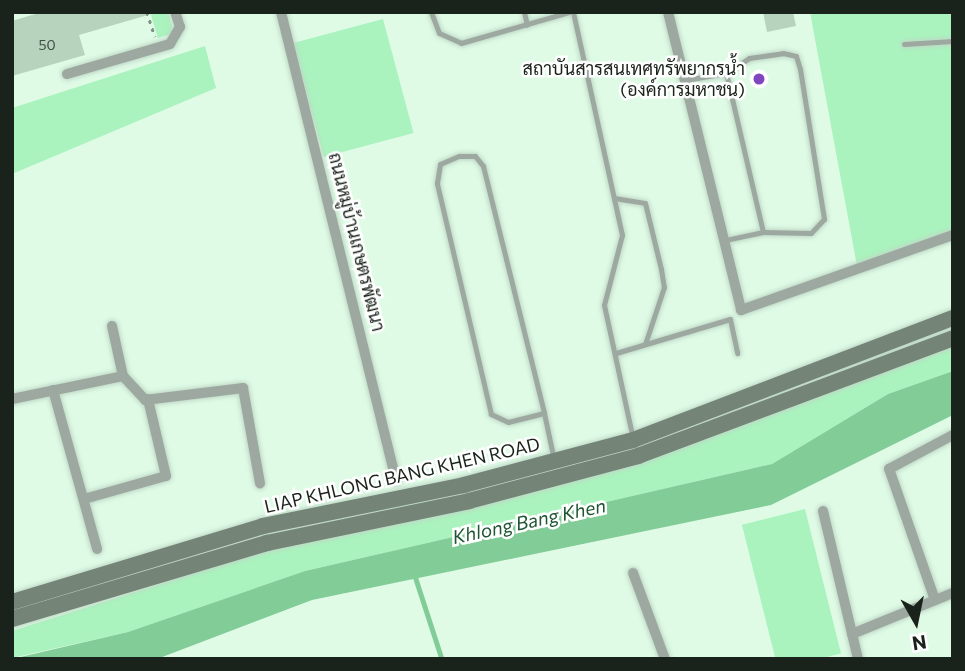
<!DOCTYPE html>
<html>
<head>
<meta charset="utf-8">
<style>
	body { margin:0 }
	#map { position:relative; width:965px; height:671px; overflow:hidden; background:#dffbe6; font-family:Commissioner,Sarabun,sans-serif }
	div>[style] { position:absolute }
	.green>* { inset:0; background:#aaf3be; transform-origin:0 0 }
	.water>* { inset:0; background:#82cc97 }
	.stream>* { height:4.5px; margin:-2.25px; padding:0 2.25px; transform-origin:2.25px; border-radius:2.25px; background:#82cc97 }
	.building>* { inset:0; background:#b7d3be }
	.path>* { height:2.5px; margin-top:-1.25px; transform-origin:0; background:repeating-linear-gradient(90deg,#809385 0 3.5px,transparent 0 8.5px) }
	.roads { filter:drop-shadow(0 0 2px #bfd8c6) drop-shadow(0 0 2px #bfd8c6) }
	.lane>* { height:5px; margin:-2.5px; padding:0 2.5px; transform-origin:2.5px; border-radius:2.5px; background:#9da9a0 }
	.street>* { height:10px; margin:-5px; padding:0 5px; transform-origin:5px; border-radius:5px; background:#9da9a0 }
	.secondary>* { height:16px; margin:-8px; padding:0 8px; transform-origin:8px; border-radius:8px; background:#748578 }
	.dots>* { width:19px; height:19px; translate:-50% -50%; box-sizing:border-box; border:4px solid #fff; border-radius:50% }
	span { translate:-50% -50%; white-space:nowrap; text-align:center; line-height:1.15; -webkit-text-stroke:5px #fff; paint-order:stroke }
	.number-label { font-size:14px; color:#404f44 }
	.number-label span { -webkit-text-stroke-width:0 }
	.poi-label { font-size:18px; color:#19231b }
	.right { translate:-100% -50%; text-align:right }
	.street-label { font-size:18px; color:#19231b }
	.water-label { font-size:19px; color:#1f5532; font-style:italic }
	.frame { position:absolute; inset:0; border:14px solid #19231b; pointer-events:none }
	.north { position:absolute; left:881px; top:587px; width:70px; height:70px; -webkit-text-stroke:5px #fff; paint-order:stroke; rotate:171deg; font-size:19px; font-weight:700; line-height:28px; text-align:center; color:#19231b }
	.north::after { content:''; display:block; margin:auto; width:24px; height:32px; background:#19231b; clip-path:polygon(50% 0,100% 100%,50% 72%,0 100%) }
</style>
</head>
<body>
<div id="map">
	<div class="green">
		<i style="clip-path:polygon(150px 12px,168px 12px,174px 33px,158px 38px)"></i>
		<i style="clip-path:polygon(810px 12px,953px 12px,953px 233px,857px 266px)"></i>
		<i style="left:383px;top:19px;width:118px;height:93px;rotate:75deg"></i>
		<i style="clip-path:polygon(205px 46px,216px 88px,12px 174px,12px 108px)"></i>
		<i style="clip-path:polygon(953px 347px,953px 371px,888px 394px,772px 464px,305px 571px,128px 632px,12px 658px,12px 631px,265px 551px,640px 463px)"></i>
		<i style="left:805px;top:509px;width:149px;height:65px;rotate:76deg"></i>
	</div>
	<div class="water">
		<i style="clip-path:polygon(953px 371px,953px 415px,771px 505px,312px 600px,157px 659px,12px 659px,128px 632px,305px 571px,772px 464px,888px 394px)"></i>
	</div>
	<div class="stream">
		<i style="left:415px;top:576px;width:87px;rotate:72deg"></i>
	</div>
	<div class="building">
		<i style="clip-path:polygon(42px 12px,148px 12px,148px 15px,79px 35px,85px 55px,12px 76px,12px 21px)"></i>
		<i style="clip-path:polygon(763px 12px,793px 12px,796px 26px,767px 32px)"></i>
	</div>
	<div class="path">
		<i style="left:38px;top:12px;width:1px;rotate:45deg"></i>
		<i style="left:147px;top:12px;width:26px;rotate:72deg"></i>
	</div>
	<div class="roads">
		<div class="lane">
			<i style="left:431px;top:12px;width:22px;rotate:69deg"></i>
			<i style="left:439px;top:33px;width:24px;rotate:24deg"></i>
			<i style="left:461px;top:43px;width:112px;rotate:-16deg"></i>
			<i style="left:524px;top:12px;width:13px;rotate:77deg"></i>
			<i style="left:573px;top:12px;width:228px;rotate:77.6deg"></i>
			<i style="left:622px;top:235px;width:72px;rotate:104.4deg"></i>
			<i style="left:604px;top:305px;width:137px;rotate:77.8deg"></i>
			<i style="left:904px;top:44px;width:49px;rotate:-3.5deg"></i>
			<i style="left:726px;top:73px;width:27px;rotate:-33deg"></i>
			<i style="left:749px;top:58px;width:34px;rotate:-8deg"></i>
			<i style="left:783px;top:53px;width:13px;rotate:13deg"></i>
			<i style="left:796px;top:56px;width:14px;rotate:73deg"></i>
			<i style="left:800px;top:69px;width:152px;rotate:80.9deg"></i>
			<i style="left:824px;top:219px;width:19px;rotate:133deg"></i>
			<i style="left:811px;top:233px;width:48px;rotate:-178.8deg"></i>
			<i style="left:685px;top:80px;width:42px;rotate:-9.7deg"></i>
			<i style="left:726px;top:73px;width:163px;rotate:76.9deg"></i>
			<i style="left:763px;top:232px;width:39px;rotate:168deg"></i>
			<i style="left:614px;top:198px;width:31px;rotate:9deg"></i>
			<i style="left:645px;top:203px;width:68px;rotate:76.4deg"></i>
			<i style="left:661px;top:269px;width:18px;rotate:81deg"></i>
			<i style="left:664px;top:287px;width:60px;rotate:108.4deg"></i>
			<i style="left:616px;top:353px;width:119px;rotate:-16.6deg"></i>
			<i style="left:730px;top:319px;width:35px;rotate:78deg"></i>
			<i style="left:544px;top:413px;width:37px;rotate:166deg"></i>
			<i style="left:508px;top:422px;width:19px;rotate:-155deg"></i>
			<i style="left:491px;top:414px;width:237px;rotate:-103.2deg"></i>
			<i style="left:437px;top:183px;width:19px;rotate:-81deg"></i>
			<i style="left:440px;top:164px;width:21px;rotate:-23deg"></i>
			<i style="left:459px;top:156px;width:16px"></i>
			<i style="left:475px;top:156px;width:13px;rotate:51deg"></i>
			<i style="left:483px;top:166px;width:254px;rotate:76.1deg"></i>
			<i style="left:544px;top:413px;width:48px;rotate:78deg"></i>
		</div>
		<div class="street">
			<i style="left:281px;top:12px;width:482px;rotate:76.2deg"></i>
			<i style="left:668px;top:12px;width:307px;rotate:76.2deg"></i>
			<i style="left:741px;top:310px;width:225px;rotate:-19.5deg"></i>
			<i style="left:67px;top:74px;width:107px;rotate:-16.2deg"></i>
			<i style="left:170px;top:44px;width:20px;rotate:-60deg"></i>
			<i style="left:180px;top:27px;width:16px;rotate:-108deg"></i>
			<i style="left:112px;top:326px;width:51px;rotate:77.6deg"></i>
			<i style="left:53px;top:390px;width:165px;rotate:74.5deg"></i>
			<i style="left:12px;top:399px;width:113px;rotate:-11.7deg"></i>
			<i style="left:123px;top:376px;width:33px;rotate:47deg"></i>
			<i style="left:145px;top:400px;width:99px;rotate:-7deg"></i>
			<i style="left:243px;top:388px;width:97px;rotate:79.9deg"></i>
			<i style="left:84px;top:499px;width:85px;rotate:-15.7deg"></i>
			<i style="left:166px;top:476px;width:79px;rotate:-103.2deg"></i>
			<i style="left:823px;top:511px;width:152px;rotate:76.7deg"></i>
			<i style="left:633px;top:573px;width:92px;rotate:69.6deg"></i>
			<i style="left:935px;top:600px;width:139px;rotate:-109.3deg"></i>
			<i style="left:889px;top:469px;width:72px;rotate:-28deg"></i>
			<i style="left:852px;top:634px;width:109px;rotate:-22.1deg"></i>
		</div>
		<div class="secondary">
			<i style="left:12px;top:602px;width:262px;rotate:-16.8deg"></i>
			<i style="left:263px;top:526px;width:205px;rotate:-11.5deg"></i>
			<i style="left:464px;top:485px;width:175px;rotate:-14.9deg"></i>
			<i style="left:633px;top:440px;width:342px;rotate:-20.9deg"></i>
			<i style="left:12px;top:619px;width:266px;rotate:-16.6deg"></i>
			<i style="left:267px;top:543px;width:206px;rotate:-11.7deg"></i>
			<i style="left:469px;top:501px;width:175px;rotate:-14.9deg"></i>
			<i style="left:638px;top:456px;width:336px;rotate:-20.5deg"></i>
		</div>
	</div>
	<div class="dots">
		<i style="left:759px;top:79px;background:#7f46bd"></i>
	</div>
	<div class="number-label">
		<span style="left:47px;top:45px">50</span>
	</div>
	<div class="poi-label">
		<span class="right" style="left:745px;top:79px">สถาบันสารสนเทศทรัพยากรน้ำ<br>(องค์การมหาชน)</span>
	</div>
	<div class="street-label">
		<span style="left:357px;top:242px;rotate:76deg">ถนนหมู่บ้านเกษตรพัฒนา</span>
		<span style="left:402px;top:475px;rotate:-13deg">LIAP KHLONG BANG KHEN ROAD</span>
	</div>
	<div class="water-label">
		<span style="left:529px;top:521px;rotate:-12deg">Khlong Bang Khen</span>
	</div>
	<div class="frame"></div>
	<div class="north">N</div>
</div>
</body>
</html>
